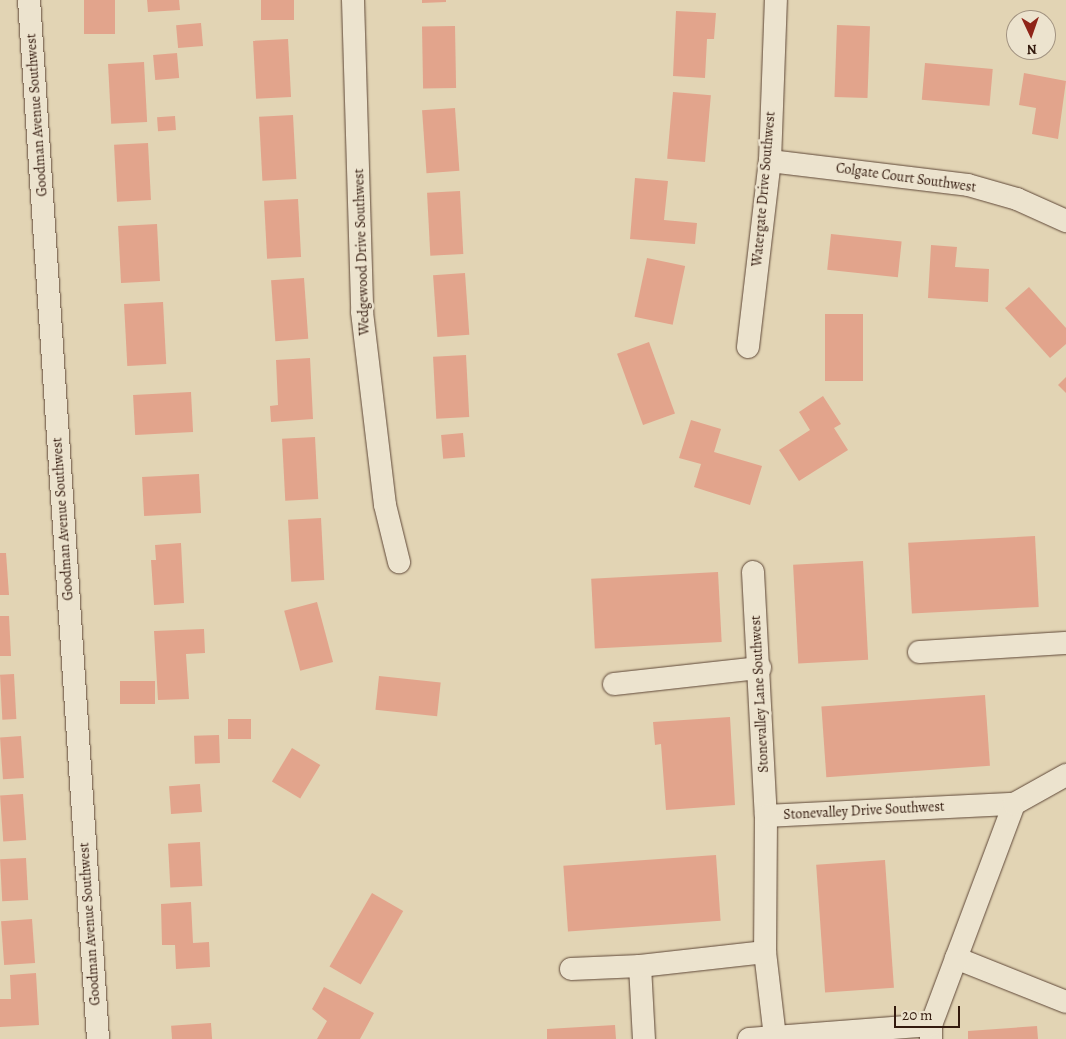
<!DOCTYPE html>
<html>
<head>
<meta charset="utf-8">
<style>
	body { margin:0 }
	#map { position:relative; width:1066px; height:1039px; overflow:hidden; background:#e2d4b4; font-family:Alegreya,serif }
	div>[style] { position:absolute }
	.building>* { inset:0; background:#e2a48c; transform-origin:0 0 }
	.roads { filter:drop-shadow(0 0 1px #5f4838) drop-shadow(0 0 1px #5f4838) }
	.minor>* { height:22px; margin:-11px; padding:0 11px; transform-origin:11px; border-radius:11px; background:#ece3ce }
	span { translate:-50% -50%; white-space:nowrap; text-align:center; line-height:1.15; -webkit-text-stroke:5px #ece3ce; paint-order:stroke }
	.street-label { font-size:14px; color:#331a0e }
	.north { position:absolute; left:1006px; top:10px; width:50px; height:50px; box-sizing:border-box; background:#ece3ce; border:1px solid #a29381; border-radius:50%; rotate:177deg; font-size:14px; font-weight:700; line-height:20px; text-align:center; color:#331a0e }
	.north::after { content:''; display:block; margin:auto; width:18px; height:22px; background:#8f2418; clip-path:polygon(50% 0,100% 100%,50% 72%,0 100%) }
	.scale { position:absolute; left:894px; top:1006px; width:66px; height:22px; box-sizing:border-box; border:2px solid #331a0e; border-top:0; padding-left:6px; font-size:15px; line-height:18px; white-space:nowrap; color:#331a0e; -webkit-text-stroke:4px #ece3ce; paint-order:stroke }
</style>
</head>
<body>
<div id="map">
	<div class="building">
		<i style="left:84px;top:0;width:31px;height:34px"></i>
		<i style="clip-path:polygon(147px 0,179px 0,180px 10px,148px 12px)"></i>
		<i style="left:261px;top:0;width:33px;height:20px"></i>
		<i style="clip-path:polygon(422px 0,446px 0,446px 2px,422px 3px)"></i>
		<i style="clip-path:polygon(676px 11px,716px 13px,714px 39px,707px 39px,705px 78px,673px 76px)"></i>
		<i style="left:201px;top:23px;width:23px;height:25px;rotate:85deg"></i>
		<i style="left:837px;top:25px;width:33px;height:72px;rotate:2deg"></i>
		<i style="left:455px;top:26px;width:62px;height:33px;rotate:89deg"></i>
		<i style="left:288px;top:39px;width:58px;height:35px;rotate:87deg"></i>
		<i style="left:177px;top:53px;width:25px;height:24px;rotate:85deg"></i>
		<i style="left:144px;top:62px;width:60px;height:36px;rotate:87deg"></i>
		<i style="left:925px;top:63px;width:68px;height:37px;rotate:5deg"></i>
		<i style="clip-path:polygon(1024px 73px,1066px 81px,1058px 139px,1032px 134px,1036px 108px,1019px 105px)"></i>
		<i style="left:673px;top:92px;width:38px;height:67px;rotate:5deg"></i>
		<i style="left:455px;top:108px;width:63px;height:33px;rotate:86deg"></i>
		<i style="left:293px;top:115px;width:64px;height:34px;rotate:87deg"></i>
		<i style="left:175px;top:116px;width:14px;height:18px;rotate:86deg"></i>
		<i style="left:148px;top:143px;width:57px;height:34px;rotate:87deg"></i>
		<i style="clip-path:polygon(635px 178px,668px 181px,664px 220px,697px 223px,695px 244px,630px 239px)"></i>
		<i style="left:460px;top:191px;width:63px;height:33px;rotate:87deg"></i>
		<i style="left:298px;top:199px;width:58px;height:34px;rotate:87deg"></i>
		<i style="left:157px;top:224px;width:57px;height:39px;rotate:87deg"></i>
		<i style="left:831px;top:234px;width:71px;height:36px;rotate:6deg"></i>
		<i style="clip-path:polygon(931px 245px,957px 247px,955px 267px,989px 269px,988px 302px,928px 298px)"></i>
		<i style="left:647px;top:258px;width:39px;height:60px;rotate:12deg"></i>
		<i style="left:465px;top:273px;width:62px;height:32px;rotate:86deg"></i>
		<i style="left:304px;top:278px;width:61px;height:33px;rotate:86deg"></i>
		<i style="clip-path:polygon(1029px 287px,1066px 328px,1066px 344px,1050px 358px,1005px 308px)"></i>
		<i style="left:163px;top:302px;width:62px;height:39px;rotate:87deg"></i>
		<i style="left:825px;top:314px;width:38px;height:67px"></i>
		<i style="left:649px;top:342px;width:76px;height:34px;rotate:70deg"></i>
		<i style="left:466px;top:355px;width:62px;height:33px;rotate:87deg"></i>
		<i style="clip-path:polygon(310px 358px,313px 419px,271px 422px,270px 406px,278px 405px,276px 360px)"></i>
		<i style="clip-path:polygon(1066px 377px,1066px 393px,1058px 385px)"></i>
		<i style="left:191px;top:392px;width:40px;height:58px;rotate:87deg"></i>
		<i style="clip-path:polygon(823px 396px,841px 424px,834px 428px,848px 450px,799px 481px,779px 450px,810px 430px,799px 412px)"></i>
		<i style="clip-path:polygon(691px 420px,721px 429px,714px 452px,762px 466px,750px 505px,694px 487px,701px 464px,679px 458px)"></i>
		<i style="left:463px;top:433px;width:24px;height:22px;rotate:85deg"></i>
		<i style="left:315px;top:437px;width:62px;height:33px;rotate:87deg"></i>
		<i style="left:199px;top:474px;width:39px;height:57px;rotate:87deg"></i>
		<i style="left:321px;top:518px;width:62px;height:33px;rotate:87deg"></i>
		<i style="left:1035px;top:536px;width:71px;height:127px;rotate:87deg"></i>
		<i style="clip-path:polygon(181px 543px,184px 603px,154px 605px,151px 560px,156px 560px,155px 545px)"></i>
		<i style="clip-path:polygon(0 553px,6px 553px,9px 595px,0 595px)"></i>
		<i style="left:863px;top:561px;width:99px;height:70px;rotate:87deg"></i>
		<i style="left:718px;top:572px;width:70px;height:127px;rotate:87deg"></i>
		<i style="left:317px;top:602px;width:62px;height:34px;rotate:75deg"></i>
		<i style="clip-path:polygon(0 616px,9px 616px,11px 656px,0 656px)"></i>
		<i style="clip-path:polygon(204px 629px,205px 653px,186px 654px,189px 699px,158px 700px,154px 631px)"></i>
		<i style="left:14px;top:674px;width:45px;height:14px;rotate:87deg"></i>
		<i style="left:379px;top:676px;width:62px;height:34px;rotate:6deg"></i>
		<i style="left:155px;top:681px;width:23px;height:35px;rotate:90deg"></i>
		<i style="left:985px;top:695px;width:71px;height:164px;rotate:86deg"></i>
		<i style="clip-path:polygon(730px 717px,735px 805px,666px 810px,661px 744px,655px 745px,653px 722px)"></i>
		<i style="left:228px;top:719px;width:23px;height:20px"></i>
		<i style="left:219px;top:735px;width:28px;height:25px;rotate:88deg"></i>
		<i style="left:21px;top:736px;width:42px;height:21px;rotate:86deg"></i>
		<i style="left:292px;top:748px;width:33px;height:39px;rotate:31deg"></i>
		<i style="left:200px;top:784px;width:28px;height:31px;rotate:86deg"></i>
		<i style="left:23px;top:794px;width:46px;height:23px;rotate:86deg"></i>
		<i style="left:200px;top:842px;width:44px;height:32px;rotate:87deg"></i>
		<i style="left:716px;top:855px;width:66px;height:153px;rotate:86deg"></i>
		<i style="left:26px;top:858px;width:42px;height:26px;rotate:87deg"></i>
		<i style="left:885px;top:860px;width:128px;height:69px;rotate:86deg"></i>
		<i style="left:372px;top:893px;width:36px;height:85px;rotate:30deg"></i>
		<i style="clip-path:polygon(191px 902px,193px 943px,209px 942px,210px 967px,176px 969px,175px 945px,162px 945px,161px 904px)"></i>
		<i style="left:32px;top:919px;width:44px;height:31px;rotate:86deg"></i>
		<i style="clip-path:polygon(36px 973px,39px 1025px,0 1027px,0 999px,11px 999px,10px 975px)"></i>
		<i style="clip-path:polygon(324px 987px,374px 1013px,360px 1039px,317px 1039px,327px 1021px,312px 1009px)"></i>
		<i style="left:211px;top:1023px;width:16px;height:40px;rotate:86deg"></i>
		<i style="clip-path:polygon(615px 1025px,616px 1039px,547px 1039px,547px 1029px)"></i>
		<i style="clip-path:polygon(1037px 1026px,1038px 1039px,968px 1039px,968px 1031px)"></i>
	</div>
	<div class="roads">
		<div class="minor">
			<i style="left:29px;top:0;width:1041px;rotate:86.2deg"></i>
			<i style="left:353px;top:0;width:312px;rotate:88.3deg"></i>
			<i style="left:362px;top:312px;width:194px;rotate:83.2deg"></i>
			<i style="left:385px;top:505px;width:59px;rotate:76.2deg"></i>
			<i style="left:770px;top:161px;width:199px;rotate:6.9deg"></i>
			<i style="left:968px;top:185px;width:51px;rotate:15.9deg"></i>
			<i style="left:1017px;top:199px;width:54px;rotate:24.2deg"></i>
			<i style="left:748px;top:347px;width:187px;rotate:-83.3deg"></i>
			<i style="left:770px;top:161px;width:161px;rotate:-87.9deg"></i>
			<i style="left:753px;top:572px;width:244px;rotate:87deg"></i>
			<i style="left:766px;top:816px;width:136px;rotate:90.4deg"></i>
			<i style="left:765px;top:952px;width:86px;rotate:83.3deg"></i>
			<i style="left:919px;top:652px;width:147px;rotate:-3.5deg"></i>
			<i style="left:614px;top:684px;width:147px;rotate:-6.3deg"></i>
			<i style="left:766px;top:816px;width:248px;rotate:-2.8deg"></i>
			<i style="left:956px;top:958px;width:118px;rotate:21.8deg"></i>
			<i style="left:640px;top:966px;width:73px;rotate:86.9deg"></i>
			<i style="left:571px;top:969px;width:69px;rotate:-2.5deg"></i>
			<i style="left:640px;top:966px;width:126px;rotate:-6.4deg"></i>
			<i style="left:749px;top:1039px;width:183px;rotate:-4.4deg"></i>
			<i style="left:931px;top:1039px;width:14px;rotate:-90deg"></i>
			<i style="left:931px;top:1025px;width:236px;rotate:-69.4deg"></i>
			<i style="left:1014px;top:804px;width:60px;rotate:-29.1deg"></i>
		</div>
	</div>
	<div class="street-label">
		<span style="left:37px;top:115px;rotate:-94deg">Goodman Avenue Southwest</span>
		<span style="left:906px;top:178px;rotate:8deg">Colgate Court Southwest</span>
		<span style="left:764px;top:189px;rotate:-85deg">Watergate Drive Southwest</span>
		<span style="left:362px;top:252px;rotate:-92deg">Wedgewood Drive Southwest</span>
		<span style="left:63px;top:519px;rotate:-94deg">Goodman Avenue Southwest</span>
		<span style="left:760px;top:694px;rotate:-93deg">Stonevalley Lane Southwest</span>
		<span style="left:864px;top:811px;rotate:-3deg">Stonevalley Drive Southwest</span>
		<span style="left:90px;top:924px;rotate:-94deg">Goodman Avenue Southwest</span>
	</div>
	<div class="north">N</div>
	<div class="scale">20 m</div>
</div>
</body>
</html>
